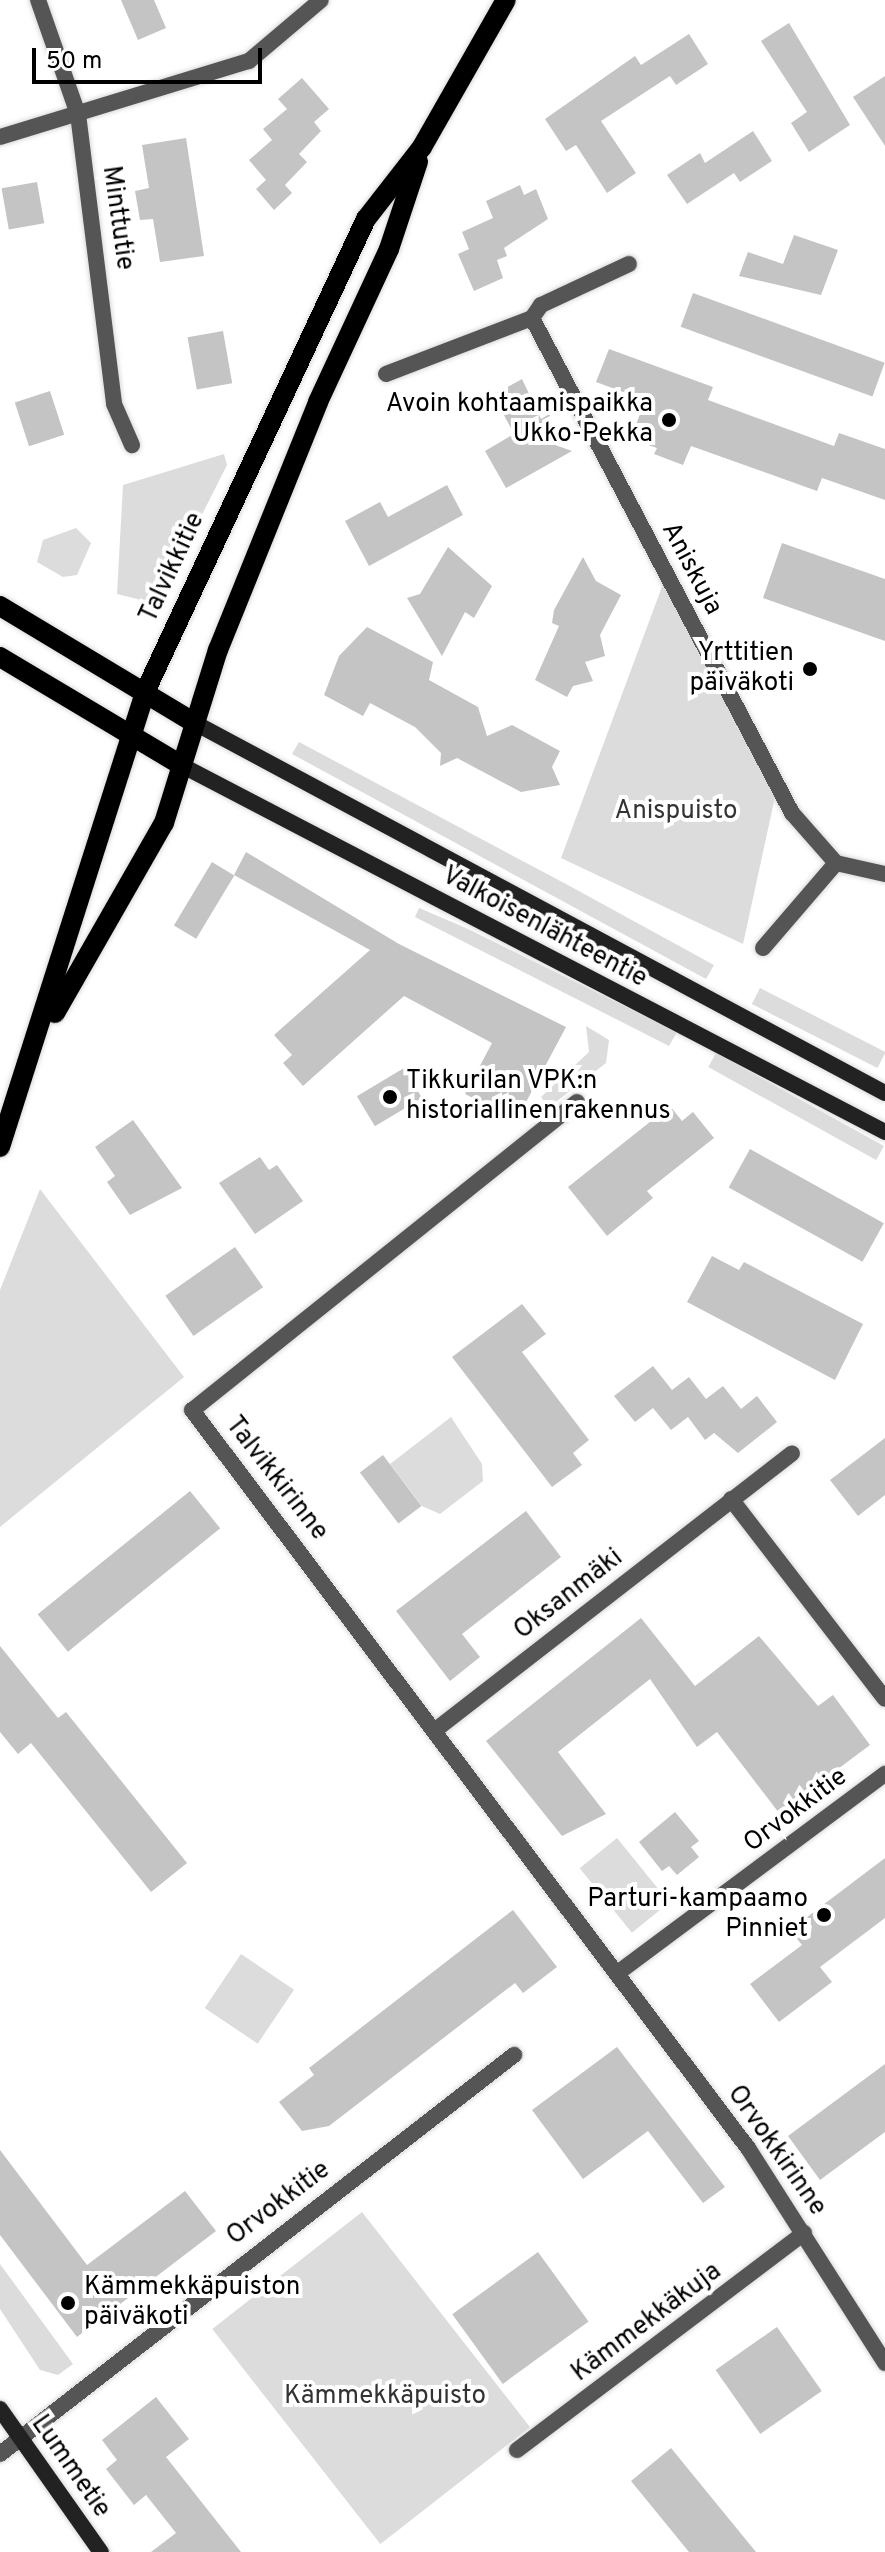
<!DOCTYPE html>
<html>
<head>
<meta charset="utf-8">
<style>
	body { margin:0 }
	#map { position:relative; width:885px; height:2552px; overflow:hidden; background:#fff; font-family:Overpass,sans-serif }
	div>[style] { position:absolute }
	.green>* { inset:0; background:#dcdcdc; transform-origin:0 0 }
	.building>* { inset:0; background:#c4c4c4; transform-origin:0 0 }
	.roads { filter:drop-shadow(0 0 2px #dbdbdb) drop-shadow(0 0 2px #dbdbdb) }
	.street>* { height:16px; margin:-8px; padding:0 8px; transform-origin:8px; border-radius:8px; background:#555 }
	.secondary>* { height:16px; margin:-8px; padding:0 8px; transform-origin:8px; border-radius:8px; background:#222 }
	.primary>* { height:20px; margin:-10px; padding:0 10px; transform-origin:10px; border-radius:10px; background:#000 }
	.dots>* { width:22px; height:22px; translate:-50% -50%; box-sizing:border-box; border:4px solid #fff; border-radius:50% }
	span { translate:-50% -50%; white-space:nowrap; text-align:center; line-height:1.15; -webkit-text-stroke:8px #fff; paint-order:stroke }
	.street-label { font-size:26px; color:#000 }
	.poi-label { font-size:26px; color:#000 }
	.right { translate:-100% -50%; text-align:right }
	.left { translate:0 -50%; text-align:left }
	.park-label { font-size:26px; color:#333 }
	.scale { position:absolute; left:32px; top:48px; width:230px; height:36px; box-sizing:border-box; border:4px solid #000; border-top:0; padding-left:10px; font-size:24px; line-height:28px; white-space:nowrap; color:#000; -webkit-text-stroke:6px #fff; paint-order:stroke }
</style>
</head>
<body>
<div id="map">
	<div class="green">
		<i style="clip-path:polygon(224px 454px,227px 465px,157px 604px,117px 594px,123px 485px)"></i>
		<i style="clip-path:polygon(76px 528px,91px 543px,77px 575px,63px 577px,37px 562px,43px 540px)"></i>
		<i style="clip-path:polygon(663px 584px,775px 797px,743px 944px,561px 858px)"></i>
		<i style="clip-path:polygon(299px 742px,566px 884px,714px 965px,706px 979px,292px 754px)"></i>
		<i style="clip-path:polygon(419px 908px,466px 928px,677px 1032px,669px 1046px,415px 917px)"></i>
		<i style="left:760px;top:988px;width:141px;height:18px;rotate:27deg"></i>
		<i style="clip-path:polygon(586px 1026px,609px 1040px,606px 1063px,548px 1108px,541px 1097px,589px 1052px)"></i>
		<i style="left:716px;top:1053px;width:192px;height:16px;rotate:29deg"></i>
		<i style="clip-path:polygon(40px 1189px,184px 1377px,0 1527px,0 1290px)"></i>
		<i style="clip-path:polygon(451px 1417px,482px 1464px,483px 1481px,440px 1514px,422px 1506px,390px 1464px)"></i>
		<i style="left:617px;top:1838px;width:83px;height:48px;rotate:51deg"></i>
		<i style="left:241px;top:1954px;width:64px;height:65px;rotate:34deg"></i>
		<i style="left:362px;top:2212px;width:273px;height:190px;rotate:52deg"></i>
		<i style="clip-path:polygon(0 2264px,73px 2364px,58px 2375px,40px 2370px,0 2309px)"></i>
	</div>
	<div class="building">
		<i style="clip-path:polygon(121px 0,154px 0,166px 28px,138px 40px)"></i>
		<i style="clip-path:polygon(789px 23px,850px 125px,809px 152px,791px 123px,807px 112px,761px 41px)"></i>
		<i style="clip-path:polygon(689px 34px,708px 64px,676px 85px,670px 76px,601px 121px,636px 173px,607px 193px,576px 145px,566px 151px,545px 119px,635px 56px,641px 65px)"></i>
		<i style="clip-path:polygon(885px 76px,885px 146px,853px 97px)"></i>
		<i style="clip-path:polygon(302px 78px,329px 109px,314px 122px,321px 131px,299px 154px,307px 162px,285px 185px,292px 193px,274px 210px,256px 189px,266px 180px,249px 160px,272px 140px,263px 129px,287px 109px,278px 99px)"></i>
		<i style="clip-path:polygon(753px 131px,772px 161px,740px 182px,734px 173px,687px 204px,667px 175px,700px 153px,705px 163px)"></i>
		<i style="clip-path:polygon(186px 138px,204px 256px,160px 262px,153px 219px,140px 220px,135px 191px,149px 188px,142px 145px)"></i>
		<i style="left:37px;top:182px;width:42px;height:36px;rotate:80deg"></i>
		<i style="clip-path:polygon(520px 185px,524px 195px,536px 189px,548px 219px,504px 248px,507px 256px,497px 260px,503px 278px,474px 291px,458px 254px,469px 249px,462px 232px,493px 218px,486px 201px)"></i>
		<i style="clip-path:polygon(794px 235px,838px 250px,821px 295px,739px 276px,748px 252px,783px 264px)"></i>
		<i style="left:693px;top:293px;width:204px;height:36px;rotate:20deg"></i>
		<i style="left:223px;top:331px;width:53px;height:36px;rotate:80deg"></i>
		<i style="clip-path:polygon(609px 349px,713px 387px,708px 400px,834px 446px,839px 433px,885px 449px,885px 500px,822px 478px,817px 491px,691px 446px,683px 465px,654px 454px,657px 448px,631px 439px,645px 400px,596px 382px)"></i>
		<i style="clip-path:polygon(522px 379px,541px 419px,551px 413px,541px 440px,572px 451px,506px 488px,485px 451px,514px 434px,493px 395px)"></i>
		<i style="left:50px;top:391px;width:46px;height:37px;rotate:72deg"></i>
		<i style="clip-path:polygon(447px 485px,463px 515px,369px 566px,345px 521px,380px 502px,388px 517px)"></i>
		<i style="clip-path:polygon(782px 543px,885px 579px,885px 641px,763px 598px)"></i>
		<i style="clip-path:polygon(448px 547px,492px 586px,474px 618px,465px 612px,442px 656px,407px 598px,420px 594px)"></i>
		<i style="clip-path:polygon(583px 557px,596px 581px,621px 595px,600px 635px,605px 656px,585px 662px,593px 681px,573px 686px,567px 697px,535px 680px,559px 626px,552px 623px,554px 610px)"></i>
		<i style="clip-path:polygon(367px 627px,433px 662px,429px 680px,478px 707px,487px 736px,512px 725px,560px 751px,552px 767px,560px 785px,521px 792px,457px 758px,440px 766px,441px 753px,415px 727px,370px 703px,363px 716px,324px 695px,339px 656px)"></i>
		<i style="clip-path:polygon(246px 852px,399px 944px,566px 1027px,525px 1104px,518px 1100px,512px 1110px,497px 1102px,493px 1108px,465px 1094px,492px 1043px,404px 996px,303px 1086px,283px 1063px,292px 1055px,274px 1035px,370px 950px,234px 875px)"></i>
		<i style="left:212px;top:862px;width:26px;height:74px;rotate:31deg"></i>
		<i style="left:404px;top:1068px;width:35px;height:55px;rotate:59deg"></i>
		<i style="clip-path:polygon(670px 1106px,682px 1121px,693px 1112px,714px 1138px,647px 1191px,653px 1198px,607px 1236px,568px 1187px)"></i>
		<i style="clip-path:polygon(133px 1120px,182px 1188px,130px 1215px,107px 1182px,115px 1176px,95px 1147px)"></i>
		<i style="left:750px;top:1149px;width:153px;height:44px;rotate:29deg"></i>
		<i style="clip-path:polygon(260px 1157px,269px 1170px,277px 1165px,303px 1201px,255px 1234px,219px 1183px)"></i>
		<i style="left:235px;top:1247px;width:49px;height:85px;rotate:55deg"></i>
		<i style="clip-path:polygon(712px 1256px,739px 1270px,744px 1262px,863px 1324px,835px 1380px,687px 1302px)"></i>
		<i style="clip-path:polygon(522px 1304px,546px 1334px,522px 1352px,589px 1440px,573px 1453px,582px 1465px,552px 1487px,452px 1357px)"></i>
		<i style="clip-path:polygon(653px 1366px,672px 1390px,689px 1377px,706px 1399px,723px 1386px,741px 1409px,757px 1396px,777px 1422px,738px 1453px,714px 1433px,705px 1440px,688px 1417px,671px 1430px,653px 1408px,635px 1422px,614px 1396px)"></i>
		<i style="clip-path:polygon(885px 1438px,885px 1495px,858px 1516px,830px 1480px)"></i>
		<i style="left:383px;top:1455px;width:64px;height:29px;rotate:53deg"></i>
		<i style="left:190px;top:1491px;width:48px;height:196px;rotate:51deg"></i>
		<i style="clip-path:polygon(526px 1511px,561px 1557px,462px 1634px,480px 1657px,450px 1681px,396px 1611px)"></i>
		<i style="clip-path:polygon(641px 1618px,695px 1686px,759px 1636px,818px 1706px,833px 1695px,870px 1745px,779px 1813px,717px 1732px,697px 1747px,650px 1679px,558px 1752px,606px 1814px,562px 1836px,486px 1741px)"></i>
		<i style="clip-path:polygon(0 1646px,58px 1718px,66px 1712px,187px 1863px,151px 1892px,31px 1743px,18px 1754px,0 1732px)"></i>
		<i style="clip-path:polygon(675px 1812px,699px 1841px,691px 1847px,699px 1857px,677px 1875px,669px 1866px,662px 1871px,639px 1842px)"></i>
		<i style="clip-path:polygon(885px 1858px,885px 1918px,820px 1967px,832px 1982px,779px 2022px,750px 1984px,802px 1945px,790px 1930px)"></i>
		<i style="clip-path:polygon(513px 1910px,557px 1967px,523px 1993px,515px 1983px,329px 2126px,302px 2131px,279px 2102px,314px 2075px,309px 2068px)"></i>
		<i style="clip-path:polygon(617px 2047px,725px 2187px,703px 2203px,648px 2131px,583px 2179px,532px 2110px)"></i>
		<i style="clip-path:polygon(885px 2064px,885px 2132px,820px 2180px,788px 2136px)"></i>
		<i style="clip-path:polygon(0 2150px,87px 2265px,185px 2191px,216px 2231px,77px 2337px,0 2235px)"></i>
		<i style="left:538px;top:2252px;width:86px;height:106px;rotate:54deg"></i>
		<i style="left:777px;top:2327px;width:78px;height:75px;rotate:55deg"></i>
		<i style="clip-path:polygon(156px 2397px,189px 2439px,166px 2457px,241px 2552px,151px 2552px,176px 2533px,146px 2495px,134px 2505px,106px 2469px,117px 2460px,102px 2440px)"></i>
		<i style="clip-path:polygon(671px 2448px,756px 2552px,689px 2552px,631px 2481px)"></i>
	</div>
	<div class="roads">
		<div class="street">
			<i style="left:38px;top:0;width:121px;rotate:70.7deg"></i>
			<i style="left:78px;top:114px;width:292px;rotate:82.9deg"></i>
			<i style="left:114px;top:404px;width:45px;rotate:66.3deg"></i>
			<i style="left:0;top:137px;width:260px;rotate:-17deg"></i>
			<i style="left:249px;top:61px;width:94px;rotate:-40.3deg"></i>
			<i style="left:532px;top:318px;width:559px;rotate:62.29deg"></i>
			<i style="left:792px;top:813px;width:67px;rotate:48.7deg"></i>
			<i style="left:386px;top:374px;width:156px;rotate:-21deg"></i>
			<i style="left:532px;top:318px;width:16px;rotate:-55deg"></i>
			<i style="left:541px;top:305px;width:97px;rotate:-25deg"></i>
			<i style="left:836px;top:863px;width:50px;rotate:12.7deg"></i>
			<i style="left:763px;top:948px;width:112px;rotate:-49.3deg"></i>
			<i style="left:577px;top:1102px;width:493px;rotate:141.3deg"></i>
			<i style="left:192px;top:1410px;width:924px;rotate:53.01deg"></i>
			<i style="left:748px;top:2148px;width:255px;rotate:57.5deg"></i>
			<i style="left:731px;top:1499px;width:252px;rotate:52.4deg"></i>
			<i style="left:438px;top:1728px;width:448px;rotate:-37.8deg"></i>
			<i style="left:619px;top:1972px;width:332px;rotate:-36.7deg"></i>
			<i style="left:517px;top:2450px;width:360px;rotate:-37.1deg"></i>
			<i style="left:0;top:2454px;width:651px;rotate:-37.82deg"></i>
		</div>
		<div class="secondary">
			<i style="left:193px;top:722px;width:785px;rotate:28.2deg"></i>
			<i style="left:181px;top:765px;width:794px;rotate:27.53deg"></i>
			<i style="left:0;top:2409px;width:175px;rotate:54.8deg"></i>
		</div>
		<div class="primary">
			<i style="left:0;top:606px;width:225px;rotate:31deg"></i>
			<i style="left:0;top:657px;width:211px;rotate:30.8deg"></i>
			<i style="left:55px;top:1013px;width:219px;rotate:-60.2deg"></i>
			<i style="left:164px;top:823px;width:181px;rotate:-72.7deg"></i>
			<i style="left:218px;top:650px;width:267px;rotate:-68deg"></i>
			<i style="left:318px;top:402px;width:169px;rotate:-65.1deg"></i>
			<i style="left:389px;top:249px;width:92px;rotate:-71.6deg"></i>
			<i style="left:0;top:1147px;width:478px;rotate:-72.3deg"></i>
			<i style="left:145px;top:692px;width:522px;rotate:-64.96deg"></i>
			<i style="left:366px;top:219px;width:91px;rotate:-52.1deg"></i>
			<i style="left:422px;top:147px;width:169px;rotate:-60.3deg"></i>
		</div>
	</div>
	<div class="dots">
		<i style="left:669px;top:420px;background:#000"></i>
		<i style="left:810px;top:669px;background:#000"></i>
		<i style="left:390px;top:1097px;background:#000"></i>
		<i style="left:824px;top:1915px;background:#000"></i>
		<i style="left:68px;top:2303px;background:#000"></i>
	</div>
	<div class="street-label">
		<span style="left:117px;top:218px;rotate:82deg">Minttutie</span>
		<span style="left:173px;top:568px;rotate:-65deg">Talvikkitie</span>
		<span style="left:691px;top:569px;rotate:62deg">Aniskuja</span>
		<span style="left:544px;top:928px;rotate:28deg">Valkoisenlähteentie</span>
		<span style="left:276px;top:1479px;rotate:52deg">Talvikkirinne</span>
		<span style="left:569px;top:1595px;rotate:-38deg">Oksanmäki</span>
		<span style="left:796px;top:1811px;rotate:-37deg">Orvokkitie</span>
		<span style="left:776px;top:2151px;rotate:55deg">Orvokkirinne</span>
		<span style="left:279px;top:2204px;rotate:-37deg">Orvokkitie</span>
		<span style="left:647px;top:2323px;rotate:-37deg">Kämmekkäkuja</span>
		<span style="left:70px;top:2467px;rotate:55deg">Lummetie</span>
	</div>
	<div class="poi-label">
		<span class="right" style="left:653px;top:420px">Avoin kohtaamispaikka<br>Ukko-Pekka</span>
		<span class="right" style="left:794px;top:669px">Yrttitien<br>päiväkoti</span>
		<span class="left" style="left:406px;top:1097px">Tikkurilan VPK:n<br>historiallinen rakennus</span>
		<span class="right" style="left:808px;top:1915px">Parturi-kampaamo<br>Pinniet</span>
		<span class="left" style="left:84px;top:2303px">Kämmekkäpuiston<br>päiväkoti</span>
	</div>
	<div class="park-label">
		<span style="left:676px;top:812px">Anispuisto</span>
		<span style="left:385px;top:2397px">Kämmekkäpuisto</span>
	</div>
	<div class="scale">50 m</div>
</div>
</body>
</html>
